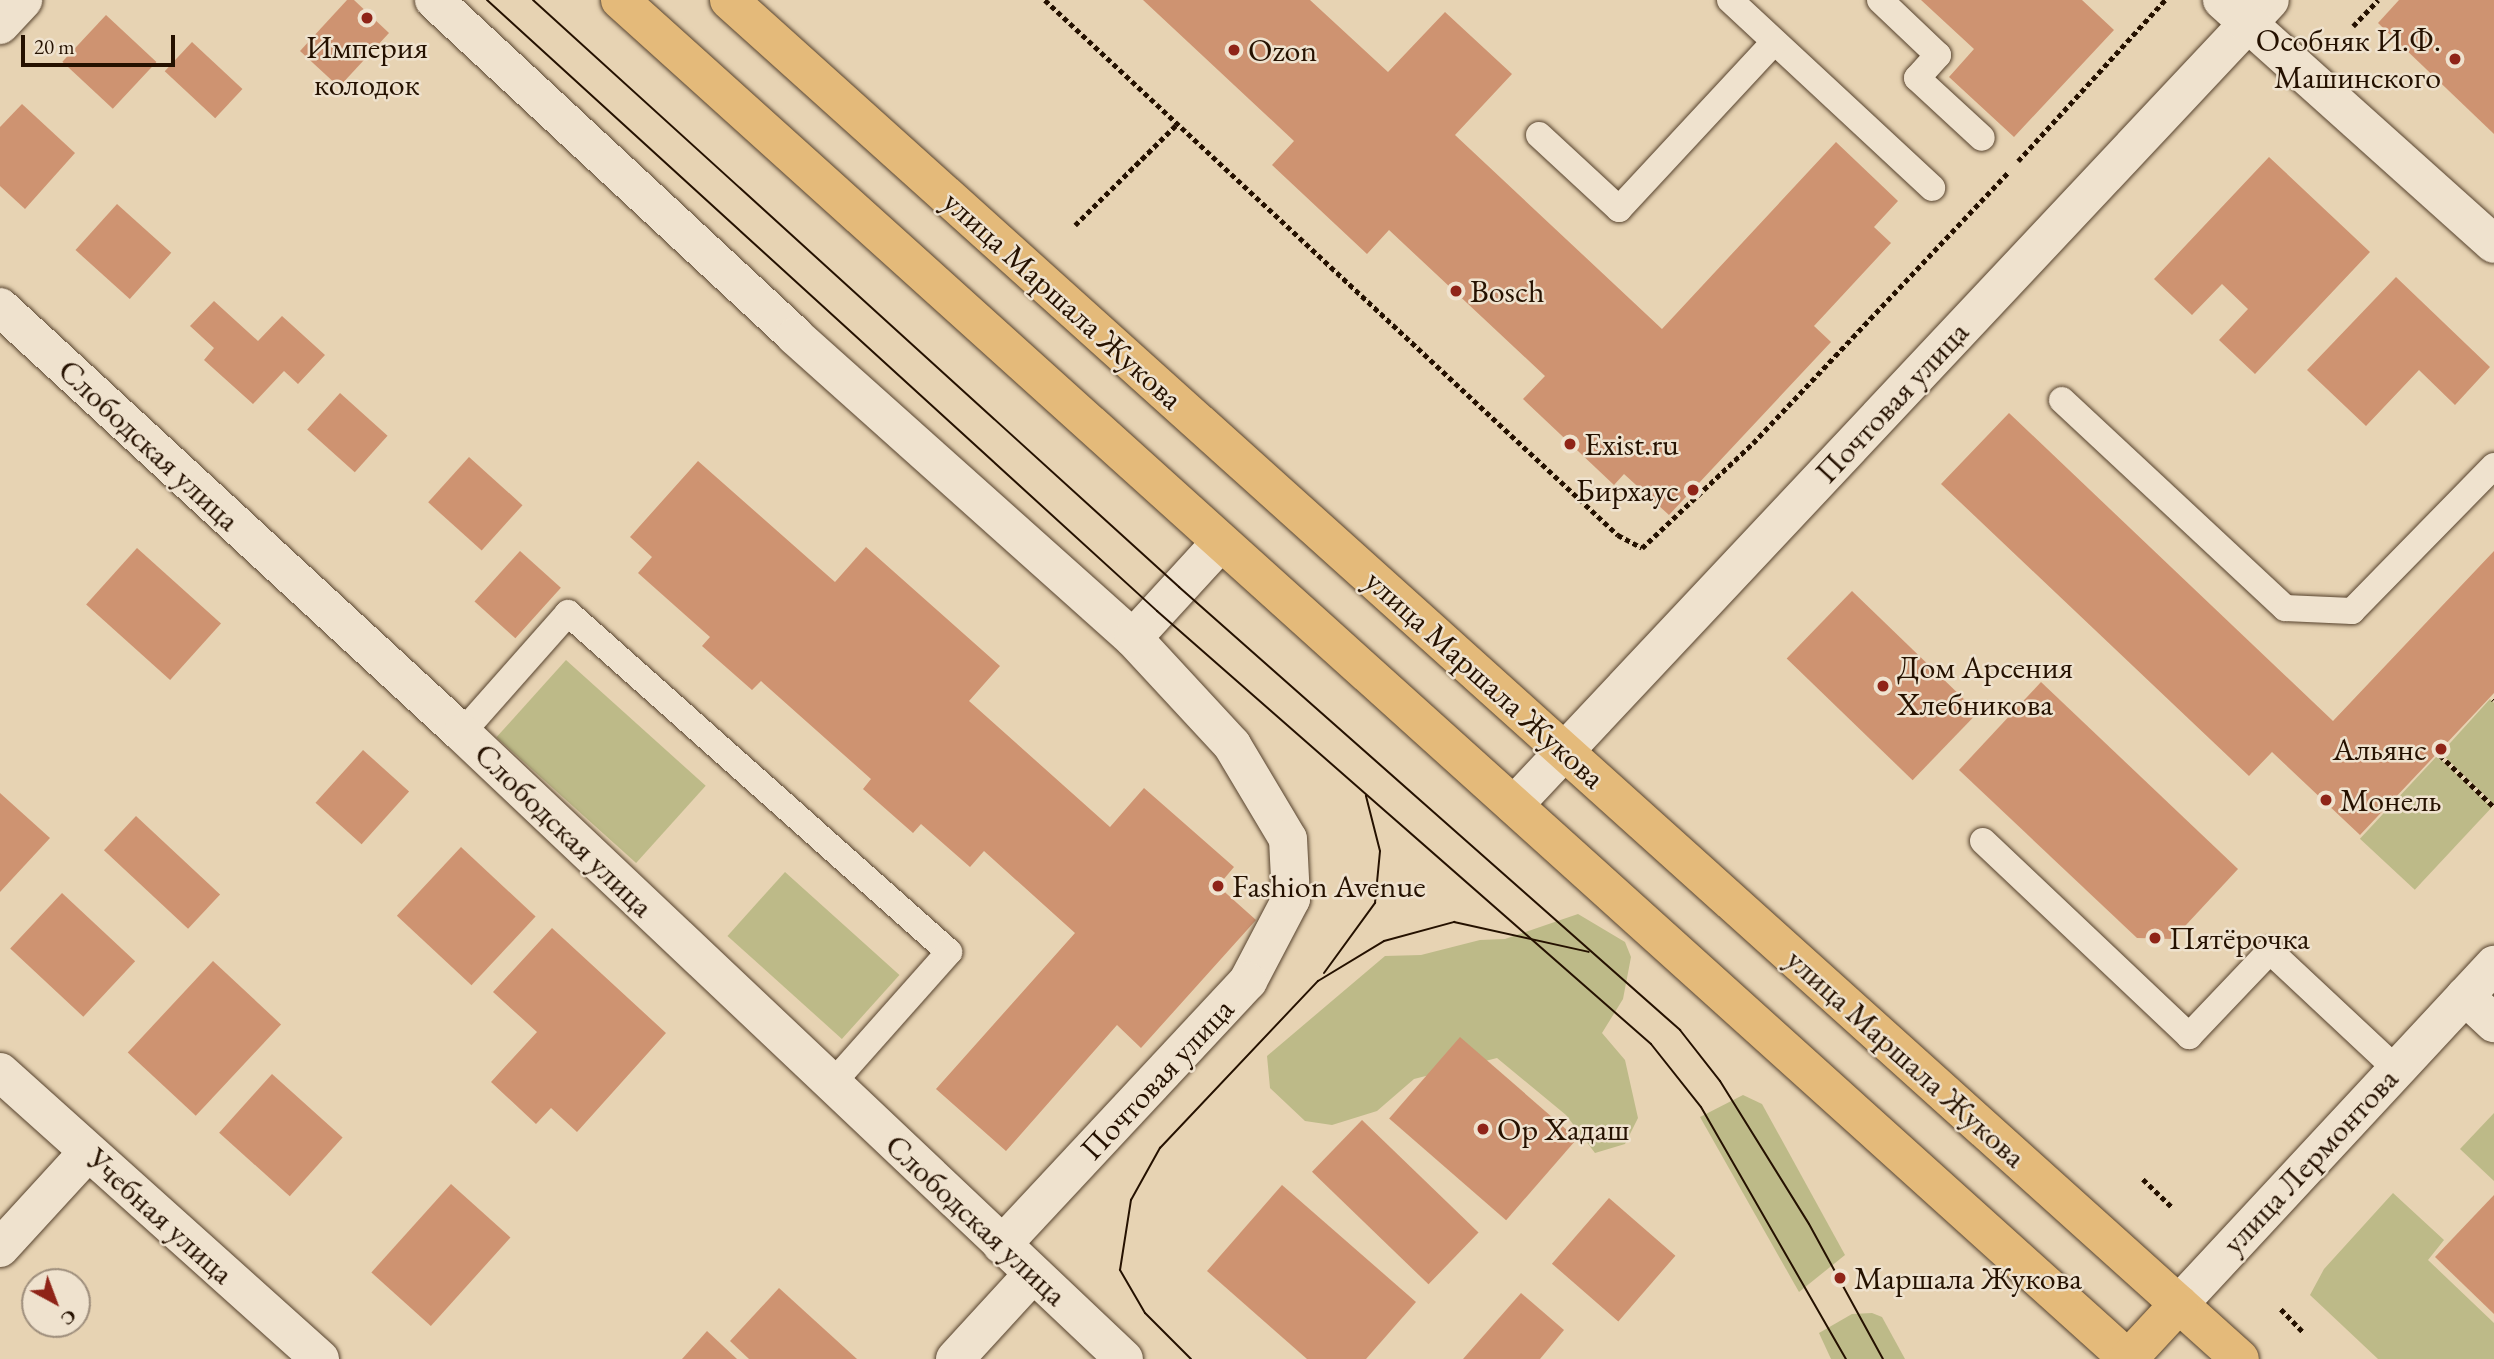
<!DOCTYPE html>
<html>
<head>
<meta charset="utf-8">
<style>
	body { margin:0 }
	#map { position:relative; width:2494px; height:1359px; overflow:hidden; background:#e7d3b3; font-family:"EB Garamond",serif }
	div>[style] { position:absolute }
	.green>* { inset:0; background:#bdba88; transform-origin:0 0 }
	.building>* { inset:0; background:#ce9371; transform-origin:0 0 }
	.path>* { height:4.5px; margin-top:-2.25px; transform-origin:0; background:repeating-linear-gradient(90deg,#251100 0 5px,transparent 0 8.5px) }
	.roads { filter:drop-shadow(0 0 2px #56422d) drop-shadow(0 0 2px #56422d) }
	.service>* { height:26px; margin:-13px; padding:0 13px; transform-origin:13px; border-radius:13px; background:#efe2ce }
	.minor>* { height:38px; margin:-19px; padding:0 19px; transform-origin:19px; border-radius:19px; background:#efe2ce }
	.tertiary>* { height:38px; margin:-19px; padding:0 19px; transform-origin:19px; border-radius:19px; background:#efe2ce }
	.secondary>* { height:38px; margin:-19px; padding:0 19px; transform-origin:19px; border-radius:19px; background:#efe2ce }
	.primary>* { height:38px; margin:-19px; padding:0 19px; transform-origin:19px; border-radius:19px; background:#e4ba7a }
	.tram>* { height:2px; margin:-1px; padding:0 1px; transform-origin:1px; border-radius:1px; background:#251100 }
	.dots>* { width:19px; height:19px; translate:-50% -50%; box-sizing:border-box; border:4px solid #efe2ce; border-radius:50% }
	span { translate:-50% -50%; white-space:nowrap; text-align:center; line-height:1.15; -webkit-text-stroke:5px #efe2ce; paint-order:stroke }
	.poi-label { font-size:32px; color:#251100 }
	.right { translate:-100% -50%; text-align:right }
	.left { translate:0 -50%; text-align:left }
	.street-label { font-size:32px; color:#251100 }
	.north { position:absolute; left:21px; top:1268px; width:70px; height:70px; box-sizing:border-box; background:#efe2ce; border:2px solid #9e8e7c; border-radius:50%; rotate:139deg; font-size:19px; font-weight:700; line-height:28px; text-align:center; color:#251100 }
	.north::after { content:''; display:block; margin:auto; width:24px; height:32px; background:#8f2418; clip-path:polygon(50% 0,100% 100%,50% 72%,0 100%) }
	.scale { position:absolute; left:21px; top:35px; width:154px; height:32px; box-sizing:border-box; border:4px solid #251100; border-top:0; padding-left:9px; font-size:21px; line-height:24px; white-space:nowrap; color:#251100; -webkit-text-stroke:5px #efe2ce; paint-order:stroke }
</style>
</head>
<body>
<div id="map">
	<div class="green">
		<i style="left:566px;top:660px;width:188px;height:104px;rotate:42deg"></i>
		<i style="clip-path:polygon(2490px 699px,2494px 703px,2494px 804px,2441px 753px)"></i>
		<i style="left:2437px;top:756px;width:75px;height:113px;rotate:43deg"></i>
		<i style="left:785px;top:872px;width:154px;height:86px;rotate:42deg"></i>
		<i style="clip-path:polygon(1578px 914px,1625px 942px,1631px 957px,1623px 999px,1602px 1033px,1625px 1060px,1638px 1118px,1625px 1144px,1595px 1153px,1566px 1115px,1497px 1058px,1414px 1079px,1377px 1111px,1332px 1125px,1305px 1121px,1270px 1088px,1267px 1056px,1385px 956px,1421px 955px,1480px 940px,1505px 939px)"></i>
		<i style="clip-path:polygon(1743px 1095px,1762px 1104px,1845px 1255px,1799px 1292px,1700px 1117px)"></i>
		<i style="clip-path:polygon(2494px 1113px,2494px 1181px,2460px 1149px)"></i>
		<i style="clip-path:polygon(2393px 1193px,2444px 1240px,2428px 1260px,2494px 1323px,2494px 1359px,2378px 1359px,2310px 1295px,2324px 1269px)"></i>
		<i style="clip-path:polygon(1872px 1313px,1882px 1317px,1905px 1359px,1831px 1359px,1819px 1333px,1852px 1314px)"></i>
	</div>
	<div class="building">
		<i style="clip-path:polygon(347px 0,354px 0,389px 33px,339px 87px,300px 51px)"></i>
		<i style="clip-path:polygon(1143px 0,1310px 0,1388px 72px,1445px 12px,1512px 74px,1455px 135px,1662px 329px,1836px 142px,1898px 201px,1874px 227px,1891px 243px,1814px 326px,1831px 342px,1669px 515px,1624px 474px,1614px 485px,1523px 399px,1545px 376px,1389px 230px,1367px 254px,1272px 165px,1294px 141px)"></i>
		<i style="clip-path:polygon(1921px 0,2082px 0,2114px 30px,2014px 137px,1949px 77px,1974px 49px)"></i>
		<i style="clip-path:polygon(2399px 0,2494px 0,2494px 134px,2378px 23px)"></i>
		<i style="left:106px;top:15px;width:69px;height:64px;rotate:43deg"></i>
		<i style="left:192px;top:42px;width:69px;height:40px;rotate:43deg"></i>
		<i style="clip-path:polygon(22px 104px,75px 153px,25px 209px,0 186px,0 127px)"></i>
		<i style="clip-path:polygon(2269px 157px,2370px 252px,2255px 374px,2219px 340px,2248px 309px,2222px 284px,2192px 315px,2154px 279px)"></i>
		<i style="left:117px;top:204px;width:73px;height:62px;rotate:42deg"></i>
		<i style="clip-path:polygon(2396px 277px,2490px 367px,2455px 405px,2419px 370px,2366px 426px,2307px 370px)"></i>
		<i style="clip-path:polygon(214px 301px,258px 341px,282px 316px,325px 355px,298px 384px,284px 371px,253px 404px,204px 360px,214px 348px,190px 326px)"></i>
		<i style="left:340px;top:393px;width:64px;height:49px;rotate:42deg"></i>
		<i style="clip-path:polygon(2009px 413px,2333px 721px,2494px 551px,2494px 693px,2360px 835px,2272px 752px,2249px 776px,1941px 484px)"></i>
		<i style="left:469px;top:457px;width:72px;height:61px;rotate:42deg"></i>
		<i style="clip-path:polygon(698px 461px,835px 582px,866px 547px,1000px 666px,969px 701px,1110px 827px,1144px 788px,1234px 867px,1218px 886px,1256px 920px,1141px 1048px,1117px 1025px,1006px 1151px,936px 1089px,1075px 933px,984px 851px,970px 867px,921px 824px,913px 833px,863px 789px,871px 779px,761px 681px,752px 690px,702px 646px,710px 637px,638px 573px,652px 557px,630px 537px)"></i>
		<i style="left:137px;top:548px;width:113px;height:76px;rotate:42deg"></i>
		<i style="left:520px;top:551px;width:55px;height:68px;rotate:42deg"></i>
		<i style="left:1852px;top:591px;width:175px;height:94px;rotate:44deg"></i>
		<i style="clip-path:polygon(2041px 682px,2238px 869px,2173px 939px,2137px 938px,1959px 770px)"></i>
		<i style="left:363px;top:750px;width:62px;height:71px;rotate:42deg"></i>
		<i style="clip-path:polygon(0 793px,50px 838px,0 892px)"></i>
		<i style="left:136px;top:816px;width:115px;height:47px;rotate:43deg"></i>
		<i style="left:461px;top:847px;width:102px;height:94px;rotate:43deg"></i>
		<i style="left:62px;top:893px;width:100px;height:76px;rotate:43deg"></i>
		<i style="clip-path:polygon(552px 928px,666px 1033px,577px 1132px,551px 1108px,536px 1124px,491px 1082px,537px 1032px,493px 992px)"></i>
		<i style="left:213px;top:961px;width:93px;height:125px;rotate:43deg"></i>
		<i style="left:1460px;top:1037px;width:155px;height:108px;rotate:41deg"></i>
		<i style="left:272px;top:1074px;width:95px;height:79px;rotate:42deg"></i>
		<i style="left:1362px;top:1120px;width:162px;height:72px;rotate:44deg"></i>
		<i style="left:451px;top:1184px;width:80px;height:119px;rotate:42deg"></i>
		<i style="clip-path:polygon(1282px 1185px,1416px 1302px,1366px 1359px,1307px 1359px,1207px 1271px)"></i>
		<i style="clip-path:polygon(2494px 1195px,2494px 1314px,2435px 1257px)"></i>
		<i style="left:1609px;top:1198px;width:88px;height:87px;rotate:41deg"></i>
		<i style="clip-path:polygon(779px 1288px,857px 1359px,749px 1359px,730px 1341px)"></i>
		<i style="clip-path:polygon(1521px 1293px,1564px 1330px,1540px 1359px,1463px 1359px)"></i>
		<i style="clip-path:polygon(707px 1331px,737px 1359px,682px 1359px)"></i>
	</div>
	<div class="path">
		<i style="left:1045px;top:0;width:784px;rotate:43.04deg"></i>
		<i style="left:1618px;top:535px;width:27px;rotate:28deg"></i>
		<i style="left:1642px;top:548px;width:153px;rotate:-43.4deg"></i>
		<i style="left:1753px;top:443px;width:371px;rotate:-46.7deg"></i>
		<i style="left:2353px;top:26px;width:36px;rotate:-46deg"></i>
		<i style="left:2018px;top:161px;width:218px;rotate:-47.6deg"></i>
		<i style="left:1075px;top:225px;width:144px;rotate:-44.7deg"></i>
		<i style="left:2493px;top:699px;width:1px;rotate:45deg"></i>
		<i style="left:2440px;top:755px;width:75px;rotate:43.9deg"></i>
		<i style="left:2143px;top:1179px;width:42px;rotate:44deg"></i>
		<i style="left:2281px;top:1309px;width:32px;rotate:46deg"></i>
	</div>
	<div class="roads">
		<div class="service">
			<i style="left:1730px;top:0;width:276px;rotate:42.9deg"></i>
			<i style="left:1880px;top:0;width:80px;rotate:43.5deg"></i>
			<i style="left:1938px;top:55px;width:31px;rotate:132deg"></i>
			<i style="left:1917px;top:78px;width:88px;rotate:42.7deg"></i>
			<i style="left:1539px;top:135px;width:109px;rotate:42.8deg"></i>
			<i style="left:1619px;top:209px;width:228px;rotate:-47.1deg"></i>
			<i style="left:2062px;top:400px;width:305px;rotate:43deg"></i>
			<i style="left:2285px;top:608px;width:67px;rotate:2.6deg"></i>
			<i style="left:2352px;top:611px;width:203px;rotate:-45.6deg"></i>
			<i style="left:462px;top:733px;width:160px;rotate:-48.5deg"></i>
			<i style="left:568px;top:613px;width:510px;rotate:41.66deg"></i>
			<i style="left:949px;top:952px;width:176px;rotate:131.6deg"></i>
			<i style="left:1983px;top:841px;width:284px;rotate:43.4deg"></i>
			<i style="left:2189px;top:1036px;width:117px;rotate:-46.4deg"></i>
			<i style="left:2270px;top:951px;width:171px;rotate:43.1deg"></i>
		</div>
		<div class="minor">
			<i style="left:434px;top:0;width:493px;rotate:42.9deg"></i>
			<i style="left:795px;top:336px;width:453px;rotate:41.8deg"></i>
			<i style="left:1133px;top:638px;width:146px;rotate:47.2deg"></i>
			<i style="left:1232px;top:745px;width:109px;rotate:59.2deg"></i>
			<i style="left:1288px;top:839px;width:60px;rotate:87.1deg"></i>
			<i style="left:1291px;top:899px;width:93px;rotate:117.7deg"></i>
			<i style="left:1248px;top:981px;width:361px;rotate:133deg"></i>
			<i style="left:0;top:25px;width:34px;rotate:-47deg"></i>
			<i style="left:0;top:307px;width:628px;rotate:42.68deg"></i>
			<i style="left:462px;top:733px;width:911px;rotate:43.4deg"></i>
			<i style="left:1133px;top:638px;width:130px;rotate:-47.5deg"></i>
			<i style="left:1514px;top:805px;width:1104px;rotate:-46.8deg"></i>
			<i style="left:2465px;top:996px;width:40px;rotate:43deg"></i>
			<i style="left:0;top:1072px;width:430px;rotate:41.9deg"></i>
			<i style="left:0;top:1248px;width:130px;rotate:-47.5deg"></i>
			<i style="left:955px;top:1359px;width:115px;rotate:-47.5deg"></i>
		</div>
		<div class="tertiary">
			<i style="left:2222px;top:0;width:365px;rotate:41.9deg"></i>
		</div>
		<div class="secondary">
			<i style="left:2179px;top:1304px;width:463px;rotate:-47.1deg"></i>
		</div>
		<div class="primary">
			<i style="left:620px;top:0;width:2030px;rotate:42.02deg"></i>
			<i style="left:729px;top:0;width:2032px;rotate:41.97deg"></i>
			<i style="left:2128px;top:1359px;width:75px;rotate:-47.2deg"></i>
		</div>
	</div>
	<div class="tram">
		<i style="left:487px;top:0;width:907px;rotate:42.36deg"></i>
		<i style="left:1157px;top:611px;width:657px;rotate:41.24deg"></i>
		<i style="left:1651px;top:1044px;width:80px;rotate:51.6deg"></i>
		<i style="left:1701px;top:1107px;width:291px;rotate:60.1deg"></i>
		<i style="left:533px;top:0;width:873px;rotate:42.26deg"></i>
		<i style="left:1179px;top:587px;width:669px;rotate:41.48deg"></i>
		<i style="left:1680px;top:1030px;width:65px;rotate:51.9deg"></i>
		<i style="left:1720px;top:1081px;width:168px;rotate:58.1deg"></i>
		<i style="left:1809px;top:1224px;width:154px;rotate:61.3deg"></i>
		<i style="left:1324px;top:973px;width:87px;rotate:-53.9deg"></i>
		<i style="left:1375px;top:903px;width:52px;rotate:-84.5deg"></i>
		<i style="left:1380px;top:851px;width:57px;rotate:-104.3deg"></i>
		<i style="left:1191px;top:1359px;width:65px;rotate:-135deg"></i>
		<i style="left:1145px;top:1313px;width:50px;rotate:-120.2deg"></i>
		<i style="left:1120px;top:1270px;width:71px;rotate:-81.1deg"></i>
		<i style="left:1131px;top:1200px;width:60px;rotate:-60.9deg"></i>
		<i style="left:1160px;top:1148px;width:230px;rotate:-46.6deg"></i>
		<i style="left:1318px;top:981px;width:77px;rotate:-31.2deg"></i>
		<i style="left:1384px;top:941px;width:73px;rotate:-15.2deg"></i>
		<i style="left:1454px;top:922px;width:138px;rotate:12.5deg"></i>
	</div>
	<div class="dots">
		<i style="left:367px;top:18px;background:#8f2418"></i>
		<i style="left:1234px;top:50px;background:#8f2418"></i>
		<i style="left:2455px;top:59px;background:#8f2418"></i>
		<i style="left:1456px;top:291px;background:#8f2418"></i>
		<i style="left:1570px;top:444px;background:#8f2418"></i>
		<i style="left:1693px;top:490px;background:#8f2418"></i>
		<i style="left:1883px;top:686px;background:#8f2418"></i>
		<i style="left:2441px;top:749px;background:#8f2418"></i>
		<i style="left:2326px;top:800px;background:#8f2418"></i>
		<i style="left:1218px;top:886px;background:#8f2418"></i>
		<i style="left:2155px;top:938px;background:#8f2418"></i>
		<i style="left:1483px;top:1129px;background:#8f2418"></i>
		<i style="left:1840px;top:1278px;background:#8f2418"></i>
	</div>
	<div class="poi-label">
		<span class="right" style="left:2441px;top:59px">Особняк И.Ф.<br>Машинского</span>
		<span style="left:367px;top:66px">Империя<br>колодок</span>
		<span class="left" style="left:1248px;top:50px">Ozon</span>
		<span class="left" style="left:1470px;top:291px">Bosch</span>
		<span class="left" style="left:1584px;top:444px">Exist.ru</span>
		<span class="right" style="left:1679px;top:490px">Бирхаус</span>
		<span class="left" style="left:1897px;top:686px">Дом Арсения<br>Хлебникова</span>
		<span class="right" style="left:2427px;top:749px">Альянс</span>
		<span class="left" style="left:2340px;top:800px">Монель</span>
		<span class="left" style="left:1232px;top:886px">Fashion Avenue</span>
		<span class="left" style="left:2169px;top:938px">Пятёрочка</span>
		<span class="left" style="left:1497px;top:1129px">Ор Хадаш</span>
		<span class="left" style="left:1854px;top:1278px">Маршала Жукова</span>
	</div>
	<div class="street-label">
		<span style="left:1063px;top:300px;rotate:42deg">улица Маршала Жукова</span>
		<span style="left:1892px;top:402px;rotate:-47deg">Почтовая улица</span>
		<span style="left:149px;top:445px;rotate:43deg">Слободская улица</span>
		<span style="left:1485px;top:679px;rotate:42deg">улица Маршала Жукова</span>
		<span style="left:564px;top:830px;rotate:44deg">Слободская улица</span>
		<span style="left:1906px;top:1058px;rotate:42deg">улица Маршала Жукова</span>
		<span style="left:1157px;top:1079px;rotate:-47deg">Почтовая улица</span>
		<span style="left:2310px;top:1161px;rotate:-47deg">улица Лермонтова</span>
		<span style="left:160px;top:1216px;rotate:42deg">Учебная улица</span>
		<span style="left:976px;top:1220px;rotate:43deg">Слободская улица</span>
	</div>
	<div class="north">С</div>
	<div class="scale">20 m</div>
</div>
</body>
</html>
